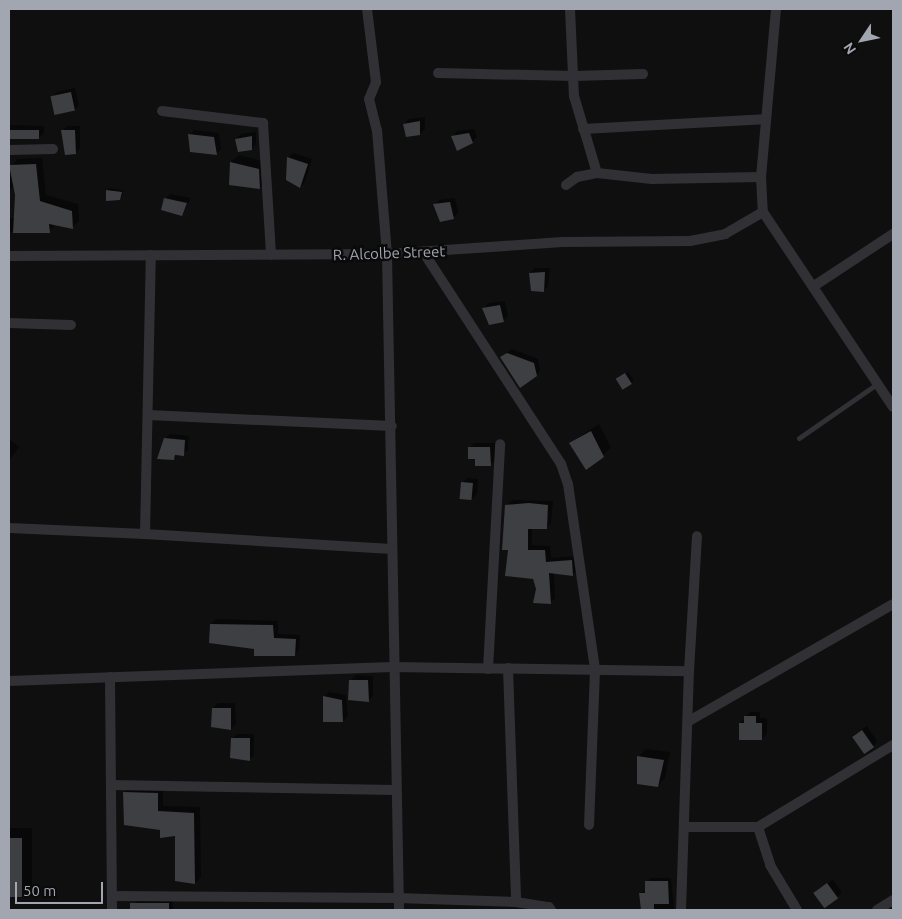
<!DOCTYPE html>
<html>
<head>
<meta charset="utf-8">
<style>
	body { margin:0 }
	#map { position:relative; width:902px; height:919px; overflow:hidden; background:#0f0f10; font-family:Ubuntu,sans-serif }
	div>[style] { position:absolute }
	.shadow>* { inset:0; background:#0007; transform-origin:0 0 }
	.building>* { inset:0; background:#3e3f43; transform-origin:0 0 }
	.lane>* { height:5px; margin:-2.5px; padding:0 2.5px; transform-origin:2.5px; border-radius:2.5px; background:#313135 }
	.street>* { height:10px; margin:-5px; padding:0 5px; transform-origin:5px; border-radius:5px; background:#313135 }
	span { translate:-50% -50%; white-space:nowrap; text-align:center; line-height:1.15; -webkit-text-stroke:5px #0a0a0b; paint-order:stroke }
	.street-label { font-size:15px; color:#a2a6b0 }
	.frame { position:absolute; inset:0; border:10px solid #a2a6b0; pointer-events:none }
	.north { position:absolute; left:837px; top:15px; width:50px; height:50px; -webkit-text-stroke:4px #0a0a0b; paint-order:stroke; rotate:236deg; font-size:14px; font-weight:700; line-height:20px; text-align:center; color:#a2a6b0 }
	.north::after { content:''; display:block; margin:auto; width:18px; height:22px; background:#a2a6b0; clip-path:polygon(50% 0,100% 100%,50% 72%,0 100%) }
	.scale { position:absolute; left:15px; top:882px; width:88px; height:22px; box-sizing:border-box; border:2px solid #a2a6b0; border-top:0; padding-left:6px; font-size:15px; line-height:18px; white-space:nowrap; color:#a2a6b0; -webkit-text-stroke:4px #0a0a0b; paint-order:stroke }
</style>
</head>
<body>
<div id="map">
	<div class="shadow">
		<i style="clip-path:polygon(75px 88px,79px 105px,74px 110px,52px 97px,57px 92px)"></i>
		<i style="clip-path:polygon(425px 117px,425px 129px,420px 134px,404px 124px,409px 119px)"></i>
		<i style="clip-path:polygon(9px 125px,44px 126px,44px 133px,39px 138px,9px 139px)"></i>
		<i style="clip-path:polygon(67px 126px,80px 126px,80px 148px,75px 153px,63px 131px)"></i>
		<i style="clip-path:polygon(474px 129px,477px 137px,472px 142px,453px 136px,457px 131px)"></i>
		<i style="clip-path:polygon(194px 130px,219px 133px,221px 149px,217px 153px,190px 135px)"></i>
		<i style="clip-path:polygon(256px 132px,256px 144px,251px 149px,236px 139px,241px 134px)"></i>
		<i style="clip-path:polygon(293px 153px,312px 159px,305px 182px,300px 187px,287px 179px,289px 157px)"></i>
		<i style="clip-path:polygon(239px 155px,266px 162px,267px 180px,260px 188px,231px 162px)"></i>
		<i style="clip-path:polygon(42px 158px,46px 195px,78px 204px,79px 221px,72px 227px,56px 224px,49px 231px,9px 232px,9px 218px,15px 218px,17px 187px,9px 188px,9px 170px,17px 159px)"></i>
		<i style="clip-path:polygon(109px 188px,123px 190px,122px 197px,120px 199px,107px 190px)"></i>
		<i style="clip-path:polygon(170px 194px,191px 198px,182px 215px,165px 199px)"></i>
		<i style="clip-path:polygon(455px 198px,458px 213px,453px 218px,434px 205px,439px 200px)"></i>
		<i style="clip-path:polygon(535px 268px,550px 268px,548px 286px,544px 291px,530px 273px)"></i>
		<i style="clip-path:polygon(505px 301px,508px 316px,503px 321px,484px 308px,489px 303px)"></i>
		<i style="clip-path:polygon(512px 349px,538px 359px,540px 371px,536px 375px,501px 357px)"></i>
		<i style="clip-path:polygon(628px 372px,634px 381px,623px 388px,619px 377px)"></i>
		<i style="clip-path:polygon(599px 424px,611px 448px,586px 468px,570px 443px)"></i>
		<i style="clip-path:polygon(170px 434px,189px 436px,188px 450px,173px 459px,165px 439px)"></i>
		<i style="clip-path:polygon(9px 439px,19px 447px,10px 460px,9px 460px)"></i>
		<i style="clip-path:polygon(474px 443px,495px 443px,495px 460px,490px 465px,476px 458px,469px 448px)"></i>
		<i style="clip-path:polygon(467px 478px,478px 479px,477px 494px,472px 499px,462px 483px)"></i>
		<i style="clip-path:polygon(512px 500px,553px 501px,551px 523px,546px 528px,532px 528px,532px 545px,550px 546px,551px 558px,577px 556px,578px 570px,573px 575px,554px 572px,555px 598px,550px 603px,509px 549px,507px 505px)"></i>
		<i style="clip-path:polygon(216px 619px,278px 621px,278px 634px,300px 635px,299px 650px,294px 654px,255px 648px,211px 624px)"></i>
		<i style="clip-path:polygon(356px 675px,373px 676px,373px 696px,368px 701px,351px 680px)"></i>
		<i style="clip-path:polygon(329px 692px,346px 695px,348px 716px,343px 721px,324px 697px)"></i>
		<i style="clip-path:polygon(218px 703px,235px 703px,236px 724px,231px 729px,213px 708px)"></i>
		<i style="clip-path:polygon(750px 712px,760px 712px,760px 718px,767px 718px,767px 734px,762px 739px,740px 723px)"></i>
		<i style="clip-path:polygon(867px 726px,877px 741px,873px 746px,853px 736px)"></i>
		<i style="clip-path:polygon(237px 734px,254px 734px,254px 755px,250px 759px,232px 739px)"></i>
		<i style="clip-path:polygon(646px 749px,670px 752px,665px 778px,658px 785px,638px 757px)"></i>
		<i style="clip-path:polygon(130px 787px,163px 787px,163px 806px,200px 807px,201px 877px,195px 883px,177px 835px,161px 829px,124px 793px)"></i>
		<i style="clip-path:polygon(9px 828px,32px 828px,32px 885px,22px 896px,9px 896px)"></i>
		<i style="clip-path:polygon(650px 878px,671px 878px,674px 910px,642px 910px,640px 893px,647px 890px)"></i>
		<i style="clip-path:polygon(833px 879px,842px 893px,837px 897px,815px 892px)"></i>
		<i style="left:136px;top:899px;width:37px;height:12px"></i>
	</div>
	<div class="building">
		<i style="left:71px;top:92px;width:19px;height:21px;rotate:78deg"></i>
		<i style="clip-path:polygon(420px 121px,420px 135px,406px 137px,403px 124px)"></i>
		<i style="left:9px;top:130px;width:30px;height:9px"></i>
		<i style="clip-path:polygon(61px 130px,75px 130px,76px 154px,65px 155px)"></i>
		<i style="clip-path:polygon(469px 133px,473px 143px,457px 151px,451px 136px)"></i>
		<i style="clip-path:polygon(188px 134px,214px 137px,217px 155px,190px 152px)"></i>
		<i style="clip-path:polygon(252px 136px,252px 150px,238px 152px,235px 139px)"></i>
		<i style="clip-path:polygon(287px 157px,308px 164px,300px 188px,286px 180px)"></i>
		<i style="clip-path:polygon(230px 162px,259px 169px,260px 189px,229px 185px)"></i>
		<i style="clip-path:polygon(36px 164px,40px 201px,72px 211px,73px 229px,49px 224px,50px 233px,13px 233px,15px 195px,9px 165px)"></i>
		<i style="clip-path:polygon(106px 190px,122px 192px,120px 200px,106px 201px)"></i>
		<i style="clip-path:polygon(164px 198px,187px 203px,182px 216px,161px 210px)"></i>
		<i style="clip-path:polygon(450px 202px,454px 219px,440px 222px,433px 204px)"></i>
		<i style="clip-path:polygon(545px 272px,544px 292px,531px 291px,529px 273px)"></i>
		<i style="clip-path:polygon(500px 305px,504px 322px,489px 325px,482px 308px)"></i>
		<i style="clip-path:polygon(507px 353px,534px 363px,537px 376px,520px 388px,500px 357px)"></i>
		<i style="left:625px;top:373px;width:13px;height:11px;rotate:58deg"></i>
		<i style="clip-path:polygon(591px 431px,604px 457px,586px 470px,569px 443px)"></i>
		<i style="clip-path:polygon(164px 438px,185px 440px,184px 456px,175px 455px,174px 460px,157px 459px)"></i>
		<i style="clip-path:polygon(468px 447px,490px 447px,491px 466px,475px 466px,475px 459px,468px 459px)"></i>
		<i style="left:461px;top:482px;width:12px;height:17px;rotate:5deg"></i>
		<i style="clip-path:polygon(529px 503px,548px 505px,547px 529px,528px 529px,528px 550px,545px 550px,546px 562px,572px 560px,573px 576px,549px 573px,551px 604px,533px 603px,536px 589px,533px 579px,505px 576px,508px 550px,502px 550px,505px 505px)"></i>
		<i style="clip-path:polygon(210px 624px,273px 625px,274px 638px,296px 639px,295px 656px,254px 656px,254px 649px,209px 643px)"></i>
		<i style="clip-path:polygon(349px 680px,368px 680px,369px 702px,348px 700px)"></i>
		<i style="clip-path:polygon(323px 696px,342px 700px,343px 722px,323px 722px)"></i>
		<i style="clip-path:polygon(212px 708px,231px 708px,231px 730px,211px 727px)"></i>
		<i style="clip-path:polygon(744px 716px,756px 716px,756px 723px,762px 723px,762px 740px,739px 740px,739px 723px,744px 723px)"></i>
		<i style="left:862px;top:730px;width:21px;height:12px;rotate:55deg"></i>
		<i style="clip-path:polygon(231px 738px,250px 738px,250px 761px,230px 758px)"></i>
		<i style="clip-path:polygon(637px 756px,664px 760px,658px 787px,637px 784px)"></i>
		<i style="clip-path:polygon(123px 792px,158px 793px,158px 811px,194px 813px,195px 884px,175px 881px,175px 836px,160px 838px,160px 830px,124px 825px)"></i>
		<i style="left:9px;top:838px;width:13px;height:59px"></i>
		<i style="clip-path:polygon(645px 881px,668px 881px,669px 904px,654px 904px,654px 909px,641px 910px,639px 893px,645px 893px)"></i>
		<i style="left:827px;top:883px;width:19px;height:17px;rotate:54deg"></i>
		<i style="left:130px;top:903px;width:39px;height:7px"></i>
	</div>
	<div class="lane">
		<i style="left:799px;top:438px;width:96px;rotate:-34.8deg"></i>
	</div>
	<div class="street">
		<i style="left:367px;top:9px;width:74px;rotate:83deg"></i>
		<i style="left:376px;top:82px;width:18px;rotate:112deg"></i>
		<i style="left:369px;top:99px;width:32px;rotate:76deg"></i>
		<i style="left:377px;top:130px;width:124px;rotate:85.4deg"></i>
		<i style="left:387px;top:254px;width:656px;rotate:88.95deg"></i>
		<i style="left:570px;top:9px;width:87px;rotate:87.4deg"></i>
		<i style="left:574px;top:96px;width:80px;rotate:73.4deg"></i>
		<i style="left:776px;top:9px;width:169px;rotate:95.1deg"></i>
		<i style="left:761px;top:177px;width:35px;rotate:87deg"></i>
		<i style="left:763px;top:212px;width:234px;rotate:56.3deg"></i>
		<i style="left:438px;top:73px;width:136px;rotate:1.3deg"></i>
		<i style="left:574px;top:76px;width:69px;rotate:-1.7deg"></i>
		<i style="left:162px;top:111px;width:102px;rotate:6.8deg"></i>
		<i style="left:263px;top:123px;width:132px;rotate:86.5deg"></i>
		<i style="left:583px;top:129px;width:183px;rotate:-3.1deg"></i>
		<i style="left:9px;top:150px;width:44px;rotate:-1.3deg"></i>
		<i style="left:566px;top:185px;width:14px;rotate:-36deg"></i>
		<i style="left:577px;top:177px;width:20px;rotate:-11deg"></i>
		<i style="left:597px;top:173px;width:55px;rotate:6.2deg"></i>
		<i style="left:652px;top:179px;width:109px;rotate:-1.1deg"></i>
		<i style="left:424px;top:253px;width:252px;rotate:57deg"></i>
		<i style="left:561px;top:464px;width:21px;rotate:71deg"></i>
		<i style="left:568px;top:484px;width:188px;rotate:81.7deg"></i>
		<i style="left:595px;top:670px;width:155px;rotate:92.2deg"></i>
		<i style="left:9px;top:256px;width:378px;rotate:-0.3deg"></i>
		<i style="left:387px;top:254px;width:176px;rotate:-3.9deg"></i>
		<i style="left:563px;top:242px;width:127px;rotate:-0.5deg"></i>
		<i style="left:690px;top:241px;width:36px;rotate:-11deg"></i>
		<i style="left:725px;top:234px;width:44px;rotate:-30.1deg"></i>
		<i style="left:814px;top:286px;width:95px;rotate:-33.4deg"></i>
		<i style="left:9px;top:323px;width:62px;rotate:1.8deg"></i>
		<i style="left:148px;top:415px;width:244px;rotate:2.6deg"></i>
		<i style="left:9px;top:528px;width:136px;rotate:2.5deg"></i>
		<i style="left:145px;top:534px;width:279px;rotate:-88.8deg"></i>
		<i style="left:145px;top:534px;width:247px;rotate:3.5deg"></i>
		<i style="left:508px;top:668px;width:234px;rotate:88deg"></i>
		<i style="left:488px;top:669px;width:225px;rotate:-86.9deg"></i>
		<i style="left:110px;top:677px;width:233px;rotate:89.5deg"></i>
		<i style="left:9px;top:681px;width:383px;rotate:-2.1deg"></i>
		<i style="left:392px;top:667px;width:297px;rotate:0.8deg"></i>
		<i style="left:689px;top:721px;width:235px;rotate:-29.8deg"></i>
		<i style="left:111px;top:785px;width:284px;rotate:1deg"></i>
		<i style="left:684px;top:827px;width:74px"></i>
		<i style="left:758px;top:827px;width:158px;rotate:-31.3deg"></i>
		<i style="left:758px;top:827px;width:40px;rotate:72deg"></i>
		<i style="left:770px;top:865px;width:52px;rotate:59deg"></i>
		<i style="left:112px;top:896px;width:286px;rotate:0.4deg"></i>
		<i style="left:398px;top:898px;width:118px;rotate:1.9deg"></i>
		<i style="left:516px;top:902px;width:33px;rotate:9deg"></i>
		<i style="left:549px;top:907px;width:4px;rotate:56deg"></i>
		<i style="left:681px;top:910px;width:239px;rotate:-88.1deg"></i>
		<i style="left:689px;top:671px;width:135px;rotate:-86.6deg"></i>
		<i style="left:877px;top:910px;width:19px;rotate:-32deg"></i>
	</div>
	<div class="street-label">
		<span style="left:389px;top:253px;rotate:-2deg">R. Alcolbe Street</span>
	</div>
	<div class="frame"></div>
	<div class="north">N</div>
	<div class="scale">50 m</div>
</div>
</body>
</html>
